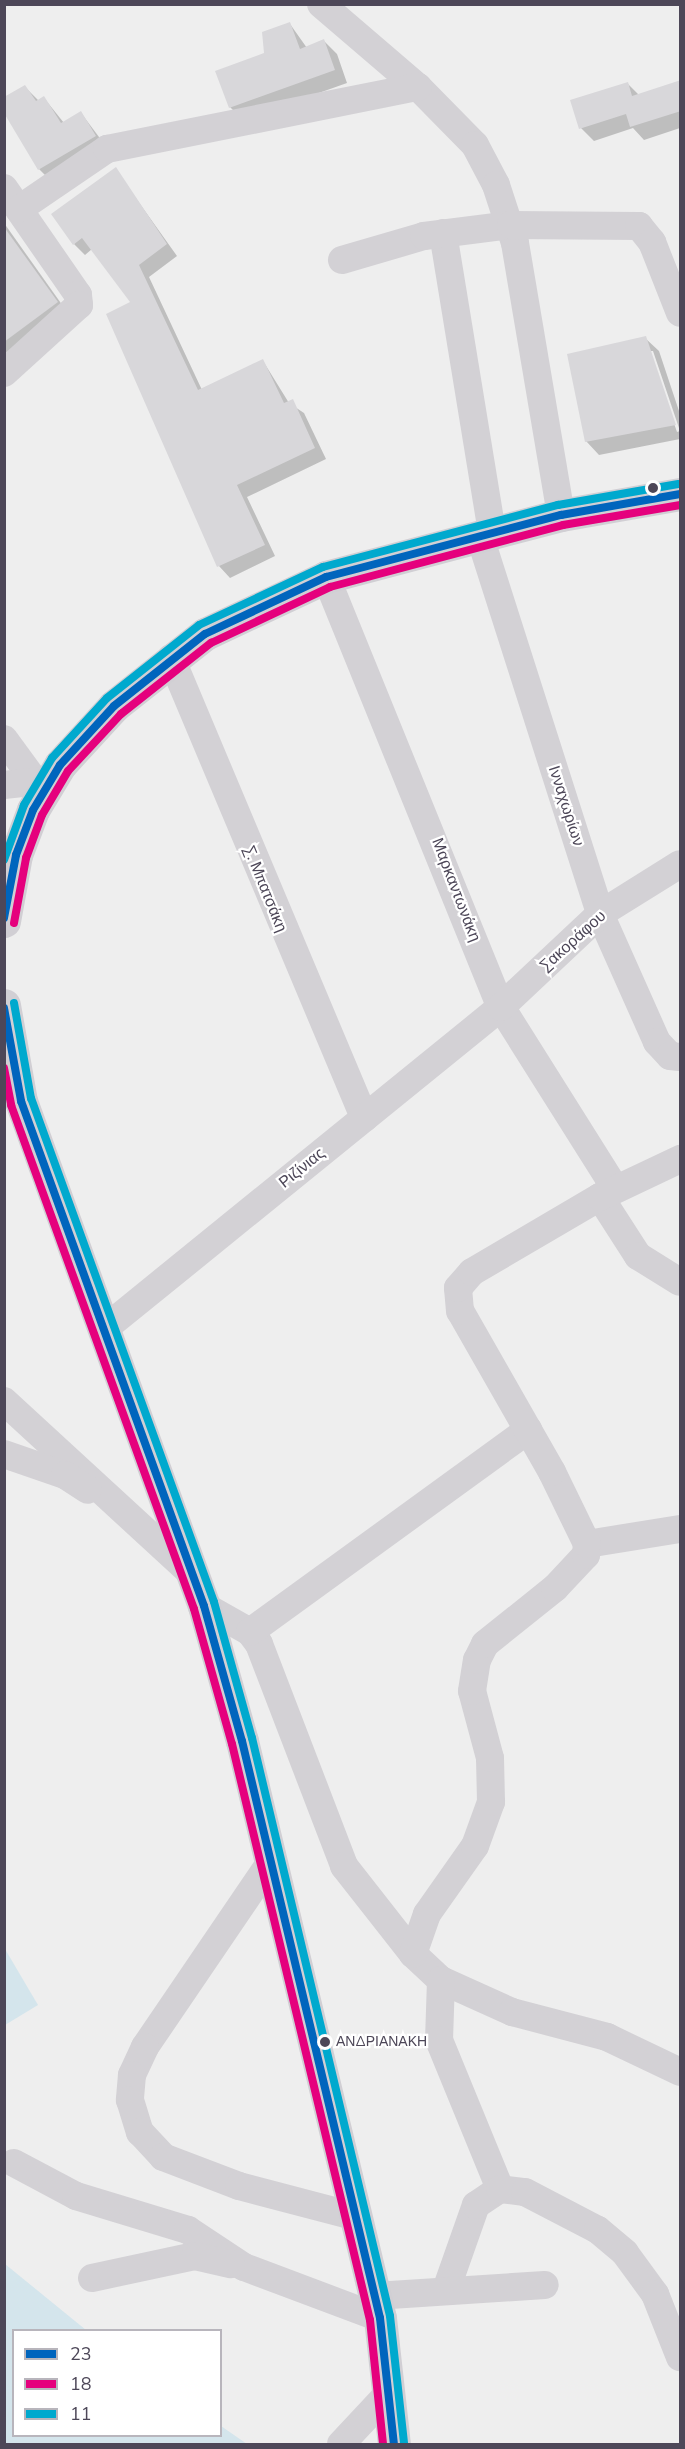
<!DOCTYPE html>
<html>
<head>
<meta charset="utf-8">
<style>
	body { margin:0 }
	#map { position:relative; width:685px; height:2449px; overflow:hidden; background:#eee; font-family:"Nunito Sans",sans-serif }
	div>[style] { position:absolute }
	.green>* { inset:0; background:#d4e5ec }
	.shadow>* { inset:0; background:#0003 }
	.building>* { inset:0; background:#d8d7da }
	.street>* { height:28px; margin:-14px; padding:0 14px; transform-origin:14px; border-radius:14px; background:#d3d1d5 }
	.secondary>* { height:33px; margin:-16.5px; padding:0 16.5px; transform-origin:16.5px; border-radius:16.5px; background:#d1cfd4 }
	.bus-1>* { height:8px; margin:-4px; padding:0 4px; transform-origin:4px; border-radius:4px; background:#0065bd }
	.bus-2>* { height:8px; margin:-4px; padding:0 4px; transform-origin:4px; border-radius:4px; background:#e5007d }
	.bus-3>* { height:8px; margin:-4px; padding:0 4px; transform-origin:4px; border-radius:4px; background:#00a9ce }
	.dots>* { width:16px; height:16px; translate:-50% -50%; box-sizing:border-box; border:3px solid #fff; border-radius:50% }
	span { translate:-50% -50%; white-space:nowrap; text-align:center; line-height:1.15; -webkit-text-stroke:4.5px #fff; paint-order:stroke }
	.bus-label { font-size:14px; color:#4d4758 }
	.left { translate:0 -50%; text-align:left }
	.street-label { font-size:16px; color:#4d4758 }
	.frame { position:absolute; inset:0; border:6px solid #4d4758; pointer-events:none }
	.legend { position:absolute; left:12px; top:2329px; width:210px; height:108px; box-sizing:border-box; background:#fff; border:2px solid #b8b5bc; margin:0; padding:8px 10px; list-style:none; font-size:18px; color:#4d4758 }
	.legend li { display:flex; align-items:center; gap:12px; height:30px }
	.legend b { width:30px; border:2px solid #b8b5bc }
</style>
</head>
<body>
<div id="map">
	<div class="green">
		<i style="clip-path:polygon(5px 1949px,38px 2005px,5px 2025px,4px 2025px)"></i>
		<i style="clip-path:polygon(5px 2264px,86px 2330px,14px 2330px,14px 2436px,220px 2436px,221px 2426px,247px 2444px,5px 2444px)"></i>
	</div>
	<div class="shadow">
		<i style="clip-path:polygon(290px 24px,307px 48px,324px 41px,337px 54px,347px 83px,243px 120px,230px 107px)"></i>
		<i style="clip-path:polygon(680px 82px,680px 128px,644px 140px,633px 128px,594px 141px,581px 128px,627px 83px,639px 95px)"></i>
		<i style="clip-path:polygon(25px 87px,39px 101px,44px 98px,64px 123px,81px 113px,108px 149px,52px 182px,39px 169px)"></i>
		<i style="clip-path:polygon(115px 169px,177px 256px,149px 277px,202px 390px,263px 361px,289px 403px,304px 413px,326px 459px,247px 497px,275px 556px,230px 578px,219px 566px,132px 303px,92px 249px,85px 255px,74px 244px)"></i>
		<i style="clip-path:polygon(4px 223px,70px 316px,13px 358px,4px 350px)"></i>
		<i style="clip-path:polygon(evenodd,645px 338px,659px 351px,680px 414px,680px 439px,599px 455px,586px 441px,645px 338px,649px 351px,653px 351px,680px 431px,677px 432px,649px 351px)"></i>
	</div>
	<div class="building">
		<i style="clip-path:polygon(290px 22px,300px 49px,324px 39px,335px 70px,229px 108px,215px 71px,264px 53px,262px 32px)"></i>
		<i style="clip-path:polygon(681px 80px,681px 111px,630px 127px,626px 114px,579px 129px,570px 100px,628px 82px,632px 96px)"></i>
		<i style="clip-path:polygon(25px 85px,36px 101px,44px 96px,61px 123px,81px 111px,96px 136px,38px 170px,4px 113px,4px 97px)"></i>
		<i style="clip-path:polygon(116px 167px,167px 244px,139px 265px,198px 390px,263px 359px,284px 403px,293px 399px,315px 448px,237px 485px,265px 545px,217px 567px,106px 314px,130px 302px,82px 238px,73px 245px,51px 214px)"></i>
		<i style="clip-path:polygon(4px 227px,58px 302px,4px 342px)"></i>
		<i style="clip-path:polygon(646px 336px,676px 425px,585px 442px,567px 354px)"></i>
	</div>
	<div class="street">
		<i style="left:321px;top:4px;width:128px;rotate:40.6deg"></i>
		<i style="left:418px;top:87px;width:81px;rotate:45.5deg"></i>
		<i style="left:475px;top:145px;width:45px;rotate:62.3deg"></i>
		<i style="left:496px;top:185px;width:61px;rotate:71.9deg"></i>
		<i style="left:515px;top:243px;width:276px;rotate:80.4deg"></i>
		<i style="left:4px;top:188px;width:130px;rotate:55.3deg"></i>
		<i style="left:78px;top:295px;width:10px;rotate:84deg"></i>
		<i style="left:79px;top:305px;width:101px;rotate:137.8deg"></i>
		<i style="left:19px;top:209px;width:107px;rotate:-34.3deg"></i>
		<i style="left:107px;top:149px;width:317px;rotate:-11.3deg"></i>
		<i style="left:443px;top:233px;width:304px;rotate:80.7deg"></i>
		<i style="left:342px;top:260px;width:85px;rotate:-16.3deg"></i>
		<i style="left:424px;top:236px;width:88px;rotate:-7.2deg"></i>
		<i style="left:511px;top:225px;width:128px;rotate:0.4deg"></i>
		<i style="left:639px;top:226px;width:21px;rotate:51deg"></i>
		<i style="left:652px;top:242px;width:76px;rotate:68.5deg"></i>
		<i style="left:480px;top:537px;width:396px;rotate:72.3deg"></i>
		<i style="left:600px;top:914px;width:140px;rotate:66deg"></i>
		<i style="left:657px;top:1042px;width:19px;rotate:47deg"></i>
		<i style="left:670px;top:1056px;width:10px;rotate:6deg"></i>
		<i style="left:326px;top:577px;width:464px;rotate:67.9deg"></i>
		<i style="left:501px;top:1007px;width:214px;rotate:57.8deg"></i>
		<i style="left:171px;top:658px;width:499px;rotate:67.2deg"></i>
		<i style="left:4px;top:739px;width:51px;rotate:53.8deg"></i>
		<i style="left:4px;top:785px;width:46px;rotate:-6.2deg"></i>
		<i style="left:600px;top:1197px;width:70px;rotate:57.2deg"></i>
		<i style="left:638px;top:1256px;width:49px;rotate:31.8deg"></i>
		<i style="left:103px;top:1330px;width:513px;rotate:-39.06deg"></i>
		<i style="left:501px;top:1007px;width:136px;rotate:-43.2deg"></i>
		<i style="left:600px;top:914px;width:94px;rotate:-32deg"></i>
		<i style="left:4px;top:1401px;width:257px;rotate:42.6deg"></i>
		<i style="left:4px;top:1454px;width:65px;rotate:19deg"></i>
		<i style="left:65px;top:1475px;width:27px;rotate:33deg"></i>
		<i style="left:587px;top:1544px;width:94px;rotate:-9.2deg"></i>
		<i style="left:204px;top:1606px;width:53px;rotate:29.5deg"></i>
		<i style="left:250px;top:1632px;width:15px;rotate:53deg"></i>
		<i style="left:259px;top:1644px;width:238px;rotate:69deg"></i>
		<i style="left:344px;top:1866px;width:112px;rotate:51.9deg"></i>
		<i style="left:413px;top:1954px;width:38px;rotate:43deg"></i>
		<i style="left:441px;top:1980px;width:78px;rotate:24.3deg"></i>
		<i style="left:512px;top:2012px;width:98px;rotate:14.7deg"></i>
		<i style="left:607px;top:2037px;width:81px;rotate:25.6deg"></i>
		<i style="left:250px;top:1632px;width:344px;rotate:-36deg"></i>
		<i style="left:272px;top:1860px;width:226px;rotate:124.2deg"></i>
		<i style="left:145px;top:2047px;width:31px;rotate:115deg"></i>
		<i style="left:132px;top:2075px;width:25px;rotate:95deg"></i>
		<i style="left:130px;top:2100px;width:34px;rotate:73deg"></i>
		<i style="left:140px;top:2132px;width:34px;rotate:47deg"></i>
		<i style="left:163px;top:2157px;width:81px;rotate:20.9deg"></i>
		<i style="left:239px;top:2186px;width:122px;rotate:14.7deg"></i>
		<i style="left:413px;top:1954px;width:42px;rotate:-70.7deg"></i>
		<i style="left:427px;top:1914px;width:83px;rotate:-54.8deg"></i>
		<i style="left:475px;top:1846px;width:47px;rotate:-70deg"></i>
		<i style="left:491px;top:1802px;width:44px;rotate:-91.3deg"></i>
		<i style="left:490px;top:1758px;width:69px;rotate:-105deg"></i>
		<i style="left:472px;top:1691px;width:31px;rotate:-81deg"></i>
		<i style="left:477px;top:1660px;width:18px;rotate:-63deg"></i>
		<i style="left:485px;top:1644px;width:90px;rotate:-38.7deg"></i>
		<i style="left:555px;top:1588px;width:45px;rotate:-46.8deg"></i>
		<i style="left:586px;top:1555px;width:11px;rotate:-85deg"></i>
		<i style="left:587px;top:1544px;width:80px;rotate:-115.9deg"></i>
		<i style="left:552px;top:1472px;width:185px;rotate:-119.7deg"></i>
		<i style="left:460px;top:1311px;width:23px;rotate:-95deg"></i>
		<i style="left:458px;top:1288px;width:21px;rotate:-49deg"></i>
		<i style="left:472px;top:1272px;width:148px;rotate:-30.4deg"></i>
		<i style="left:600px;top:1197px;width:89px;rotate:-25.4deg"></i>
		<i style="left:441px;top:1980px;width:60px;rotate:91.9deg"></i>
		<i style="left:439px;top:2040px;width:161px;rotate:67.7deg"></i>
		<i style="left:14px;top:2163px;width:70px;rotate:28deg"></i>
		<i style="left:76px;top:2196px;width:117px;rotate:16.9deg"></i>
		<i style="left:188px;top:2230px;width:67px;rotate:33.5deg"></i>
		<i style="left:244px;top:2267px;width:145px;rotate:20.6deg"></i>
		<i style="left:92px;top:2278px;width:105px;rotate:-12.1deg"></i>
		<i style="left:195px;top:2256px;width:37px;rotate:13deg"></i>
		<i style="left:446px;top:2290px;width:90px;rotate:-70.6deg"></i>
		<i style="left:476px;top:2205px;width:29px;rotate:-34deg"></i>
		<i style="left:500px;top:2189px;width:25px;rotate:7deg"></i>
		<i style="left:525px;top:2192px;width:82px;rotate:27.5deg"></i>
		<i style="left:598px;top:2230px;width:35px;rotate:40deg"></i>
		<i style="left:625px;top:2253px;width:51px;rotate:53.8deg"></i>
		<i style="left:655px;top:2294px;width:68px;rotate:68.4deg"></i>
		<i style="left:375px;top:2296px;width:170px;rotate:-3.7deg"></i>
		<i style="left:341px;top:2444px;width:69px;rotate:-46.8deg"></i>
	</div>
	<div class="secondary">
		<i style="left:4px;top:921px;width:67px;rotate:-79.7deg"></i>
		<i style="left:16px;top:855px;width:48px;rotate:-69.3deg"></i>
		<i style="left:33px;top:810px;width:52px;rotate:-59deg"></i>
		<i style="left:60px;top:765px;width:80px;rotate:-47.5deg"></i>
		<i style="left:114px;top:706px;width:116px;rotate:-38.4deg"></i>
		<i style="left:205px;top:634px;width:134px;rotate:-25.2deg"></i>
		<i style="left:326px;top:577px;width:243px;rotate:-14.8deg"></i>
		<i style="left:561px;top:515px;width:121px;rotate:-10deg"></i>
		<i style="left:4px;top:1005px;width:97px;rotate:80deg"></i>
		<i style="left:21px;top:1101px;width:537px;rotate:70.08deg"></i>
		<i style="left:204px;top:1606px;width:140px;rotate:74.3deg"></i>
		<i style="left:242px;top:1741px;width:593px;rotate:76.55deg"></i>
		<i style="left:380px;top:2318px;width:127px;rotate:83.7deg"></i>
	</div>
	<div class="bus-1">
		<i style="left:4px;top:918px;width:64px;rotate:-79.2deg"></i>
		<i style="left:16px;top:855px;width:48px;rotate:-69.3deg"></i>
		<i style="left:33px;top:810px;width:52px;rotate:-59deg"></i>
		<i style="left:60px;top:765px;width:80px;rotate:-47.5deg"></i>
		<i style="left:114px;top:706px;width:116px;rotate:-38.4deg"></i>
		<i style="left:205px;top:634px;width:134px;rotate:-25.2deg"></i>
		<i style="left:326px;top:577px;width:243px;rotate:-14.8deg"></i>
		<i style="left:561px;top:515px;width:121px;rotate:-10deg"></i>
		<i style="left:4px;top:1008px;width:95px;rotate:79.6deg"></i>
		<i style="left:21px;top:1101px;width:537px;rotate:70.08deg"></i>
		<i style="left:204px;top:1606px;width:140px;rotate:74.3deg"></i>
		<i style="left:242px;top:1741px;width:593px;rotate:76.55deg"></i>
		<i style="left:380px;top:2318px;width:127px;rotate:83.7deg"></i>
	</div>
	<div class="bus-2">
		<i style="left:14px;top:923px;width:66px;rotate:-79.5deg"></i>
		<i style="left:26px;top:858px;width:46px;rotate:-69.6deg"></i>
		<i style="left:42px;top:815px;width:51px;rotate:-59.4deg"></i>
		<i style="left:68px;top:771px;width:78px;rotate:-47.1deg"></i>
		<i style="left:121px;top:714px;width:115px;rotate:-38.3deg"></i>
		<i style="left:211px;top:643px;width:132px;rotate:-25.2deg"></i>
		<i style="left:330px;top:587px;width:241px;rotate:-14.9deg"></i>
		<i style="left:563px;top:525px;width:119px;rotate:-9.7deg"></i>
		<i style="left:4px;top:1068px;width:38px;rotate:79deg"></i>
		<i style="left:11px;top:1105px;width:536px;rotate:70.04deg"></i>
		<i style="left:194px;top:1609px;width:140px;rotate:74.3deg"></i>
		<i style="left:232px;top:1744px;width:592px;rotate:76.53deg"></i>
		<i style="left:370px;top:2320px;width:125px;rotate:84deg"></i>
	</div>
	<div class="bus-3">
		<i style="left:4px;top:860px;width:59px;rotate:-70deg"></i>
		<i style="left:24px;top:805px;width:55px;rotate:-59.2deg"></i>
		<i style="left:52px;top:758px;width:81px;rotate:-47.5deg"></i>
		<i style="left:107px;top:698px;width:117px;rotate:-38.4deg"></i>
		<i style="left:199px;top:625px;width:137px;rotate:-25.1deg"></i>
		<i style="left:323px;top:567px;width:243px;rotate:-14.8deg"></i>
		<i style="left:558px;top:505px;width:122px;rotate:-9.9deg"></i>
		<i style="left:14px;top:1003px;width:97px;rotate:79.9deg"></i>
		<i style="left:31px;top:1098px;width:536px;rotate:70.04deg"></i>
		<i style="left:214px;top:1602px;width:141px;rotate:74.4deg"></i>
		<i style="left:252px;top:1738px;width:594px;rotate:76.57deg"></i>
		<i style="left:390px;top:2316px;width:128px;rotate:83.7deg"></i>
	</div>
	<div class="dots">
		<i style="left:653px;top:488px;background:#4d4758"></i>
		<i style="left:325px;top:2042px;background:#4d4758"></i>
	</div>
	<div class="bus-label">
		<span class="left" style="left:336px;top:2042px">ΑΝΔΡΙΑΝΑΚΗ</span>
	</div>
	<div class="street-label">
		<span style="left:566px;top:806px;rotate:72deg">Ινναχωρίων</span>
		<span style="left:265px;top:889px;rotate:68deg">Σ. Μπατσάκη</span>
		<span style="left:456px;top:890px;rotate:69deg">Μαρκαντωνάκη</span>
		<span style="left:573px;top:941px;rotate:-42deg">Σακοράφου</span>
		<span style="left:302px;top:1168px;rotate:-39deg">Ριζίνιας</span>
	</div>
	<div class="frame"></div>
	<ul class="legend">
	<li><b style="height:8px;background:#0065bd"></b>23</li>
	<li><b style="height:8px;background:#e5007d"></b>18</li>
	<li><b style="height:8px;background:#00a9ce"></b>11</li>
	</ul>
</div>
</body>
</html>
